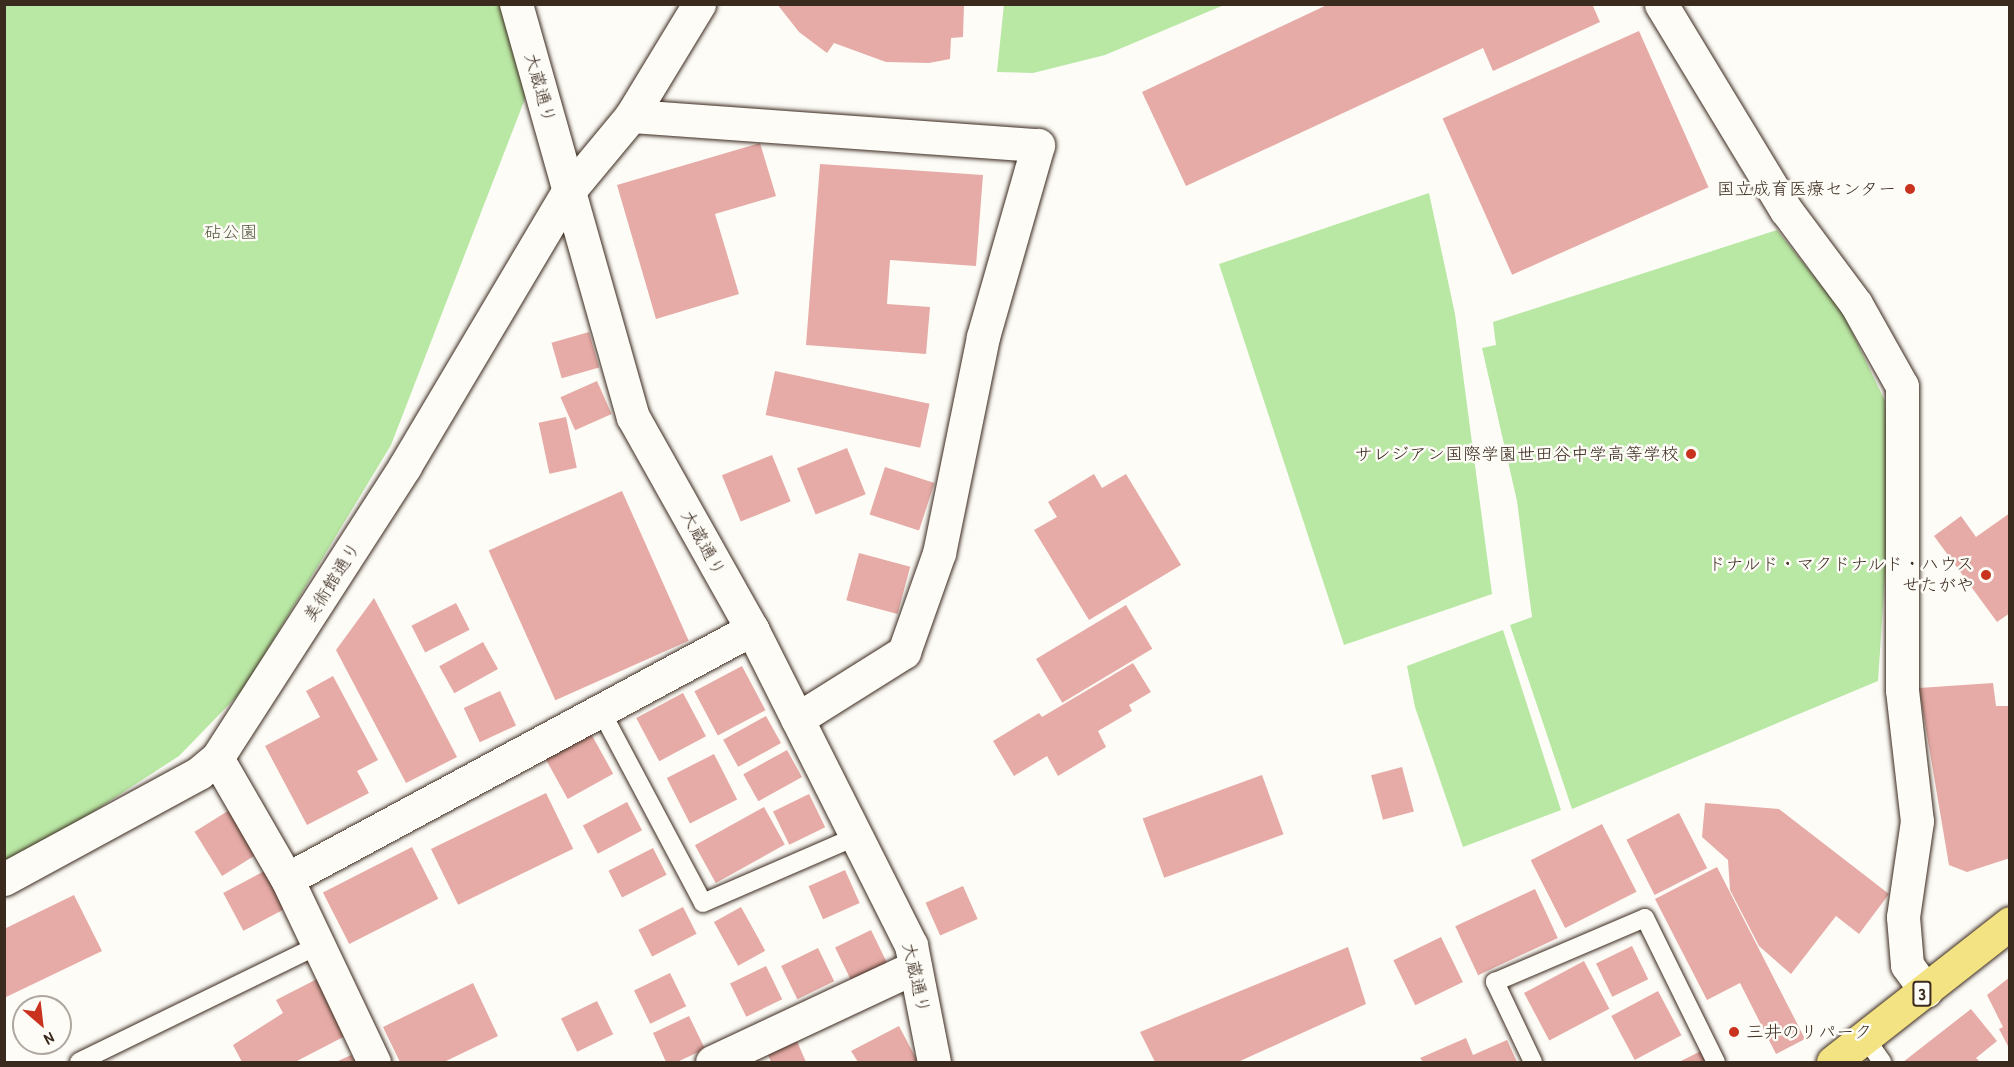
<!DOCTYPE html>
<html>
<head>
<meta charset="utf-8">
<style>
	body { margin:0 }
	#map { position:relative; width:2014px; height:1067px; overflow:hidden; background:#fdfcf7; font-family:"Patrick Hand","Klee One",sans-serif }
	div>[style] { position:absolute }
	.green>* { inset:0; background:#b9e7a4 }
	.building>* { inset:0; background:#e6aba6; transform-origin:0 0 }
	.roads { filter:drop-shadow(0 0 2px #3b2a1e) drop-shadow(0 0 2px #3b2a1e) }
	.lane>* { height:18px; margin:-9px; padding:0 9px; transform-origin:9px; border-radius:9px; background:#fdfcf7 }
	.street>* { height:33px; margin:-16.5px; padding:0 16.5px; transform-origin:16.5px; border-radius:16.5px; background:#fdfcf7 }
	.secondary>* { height:33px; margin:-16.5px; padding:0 16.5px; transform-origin:16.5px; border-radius:16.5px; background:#fdfcf7 }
	.primary>* { height:33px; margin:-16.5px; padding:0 16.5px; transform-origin:16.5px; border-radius:16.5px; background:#f4e382 }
	.dots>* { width:16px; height:16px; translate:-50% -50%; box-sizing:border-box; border:3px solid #fdfcf7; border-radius:50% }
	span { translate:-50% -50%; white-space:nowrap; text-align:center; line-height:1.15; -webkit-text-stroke:5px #fdfcf7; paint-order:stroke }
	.shield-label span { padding:2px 4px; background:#fdfcf7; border:2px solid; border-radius:4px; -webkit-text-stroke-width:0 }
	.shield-label { font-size:16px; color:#3b2a1e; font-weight:700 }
	.street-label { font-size:18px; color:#3b2a1e }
	.poi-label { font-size:18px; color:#3b2a1e }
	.right { translate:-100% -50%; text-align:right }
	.left { translate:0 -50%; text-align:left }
	.park-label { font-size:18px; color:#5a5940 }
	.frame { position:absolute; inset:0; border:6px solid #3b2a1e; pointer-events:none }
	.north { position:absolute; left:12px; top:995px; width:60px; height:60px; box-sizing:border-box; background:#fdfcf7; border:2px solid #afa8a0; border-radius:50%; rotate:152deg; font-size:16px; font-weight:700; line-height:24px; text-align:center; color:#3b2a1e }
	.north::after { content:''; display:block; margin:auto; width:21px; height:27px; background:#c8321e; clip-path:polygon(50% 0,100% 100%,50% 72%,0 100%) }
</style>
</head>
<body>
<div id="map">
	<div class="green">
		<i style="clip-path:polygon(1004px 4px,1224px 4px,1224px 5px,1105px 55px,1033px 73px,997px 72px)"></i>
		<i style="clip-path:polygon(5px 5px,504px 5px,528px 91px,391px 445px,243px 690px,179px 756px,5px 869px)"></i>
		<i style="clip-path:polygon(1429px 193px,1455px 314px,1492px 594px,1344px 645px,1219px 264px)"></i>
		<i style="clip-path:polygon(1777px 230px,1843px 313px,1885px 401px,1889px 515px,1878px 681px,1572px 809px,1510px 625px,1532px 617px,1517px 501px,1482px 348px,1496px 345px,1493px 322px)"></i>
		<i style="clip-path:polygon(1503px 630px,1561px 810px,1463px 847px,1415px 707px,1407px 666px)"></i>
	</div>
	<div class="building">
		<i style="clip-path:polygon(777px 4px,964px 4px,963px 37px,951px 38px,950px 59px,929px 63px,886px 62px,834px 43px,827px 53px,799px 32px)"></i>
		<i style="clip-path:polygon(1329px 4px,1592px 4px,1600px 22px,1493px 71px,1483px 48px,1186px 186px,1142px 92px)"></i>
		<i style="left:1639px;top:31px;width:171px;height:215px;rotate:66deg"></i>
		<i style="clip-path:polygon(760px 143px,776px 196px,715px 214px,739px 294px,656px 319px,617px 185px)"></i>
		<i style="clip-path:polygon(820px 164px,983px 175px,976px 266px,890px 260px,887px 304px,930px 307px,926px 354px,806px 345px)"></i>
		<i style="left:589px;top:332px;width:37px;height:39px;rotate:74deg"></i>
		<i style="left:775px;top:371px;width:158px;height:45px;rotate:12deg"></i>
		<i style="left:597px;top:381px;width:36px;height:40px;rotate:66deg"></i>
		<i style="left:566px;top:417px;width:52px;height:28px;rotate:78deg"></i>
		<i style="left:847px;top:448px;width:50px;height:54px;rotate:68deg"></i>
		<i style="left:772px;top:455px;width:50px;height:54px;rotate:68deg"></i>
		<i style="left:885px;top:467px;width:52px;height:50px;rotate:18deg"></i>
		<i style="clip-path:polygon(1094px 474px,1102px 488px,1126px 474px,1181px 565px,1089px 620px,1034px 530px,1057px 517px,1048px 502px)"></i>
		<i style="left:622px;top:491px;width:164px;height:146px;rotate:66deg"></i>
		<i style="clip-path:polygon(2010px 513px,2010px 613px,1997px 622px,1934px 536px,1961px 516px,1976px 537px)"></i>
		<i style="left:859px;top:553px;width:53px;height:49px;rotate:15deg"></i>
		<i style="clip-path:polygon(374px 598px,457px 757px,406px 783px,336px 650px)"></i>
		<i style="left:456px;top:603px;width:30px;height:50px;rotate:63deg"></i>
		<i style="left:1126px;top:605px;width:51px;height:105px;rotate:59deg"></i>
		<i style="left:483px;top:642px;width:31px;height:50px;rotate:61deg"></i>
		<i style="clip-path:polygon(1133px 663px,1151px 692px,1129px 705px,1132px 711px,1098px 731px,1106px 747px,1058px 776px,1047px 756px,1014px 776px,993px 741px,1039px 713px,1042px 717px)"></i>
		<i style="left:742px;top:666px;width:50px;height:54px;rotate:62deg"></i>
		<i style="clip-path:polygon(333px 676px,378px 760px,357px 771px,369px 793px,307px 825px,265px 746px,320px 717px,306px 691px)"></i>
		<i style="clip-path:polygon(1993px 683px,1996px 706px,2010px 706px,2010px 858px,1967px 872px,1949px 865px,1919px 688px)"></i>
		<i style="left:500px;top:691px;width:38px;height:40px;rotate:65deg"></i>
		<i style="left:683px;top:693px;width:49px;height:53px;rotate:62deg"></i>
		<i style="left:766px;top:716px;width:31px;height:49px;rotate:61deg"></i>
		<i style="left:589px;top:730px;width:50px;height:52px;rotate:61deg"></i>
		<i style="left:787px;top:750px;width:31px;height:50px;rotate:61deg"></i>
		<i style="left:714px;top:754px;width:51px;height:53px;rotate:63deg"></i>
		<i style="left:1402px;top:767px;width:46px;height:32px;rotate:75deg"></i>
		<i style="left:1262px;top:775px;width:63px;height:127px;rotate:70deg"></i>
		<i style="left:546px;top:793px;width:62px;height:128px;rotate:64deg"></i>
		<i style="left:809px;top:794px;width:37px;height:40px;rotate:64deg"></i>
		<i style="left:627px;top:802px;width:32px;height:50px;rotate:62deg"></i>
		<i style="clip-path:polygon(1705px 803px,1779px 809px,1889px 894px,1859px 934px,1836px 916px,1791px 974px,1759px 946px,1730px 890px,1728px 860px,1702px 837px)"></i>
		<i style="left:764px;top:807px;width:43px;height:79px;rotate:61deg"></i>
		<i style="left:231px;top:809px;width:52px;height:43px;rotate:58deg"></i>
		<i style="left:1679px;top:813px;width:62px;height:59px;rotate:63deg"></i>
		<i style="left:1602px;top:824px;width:76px;height:80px;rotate:63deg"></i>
		<i style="left:412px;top:847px;width:58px;height:100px;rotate:63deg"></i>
		<i style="left:653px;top:848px;width:30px;height:50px;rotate:63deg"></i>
		<i style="clip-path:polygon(1717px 867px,1805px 1039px,1776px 1054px,1740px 983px,1707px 1000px,1655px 899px)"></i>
		<i style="left:270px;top:868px;width:43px;height:53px;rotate:62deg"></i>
		<i style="left:845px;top:870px;width:36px;height:40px;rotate:66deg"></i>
		<i style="left:963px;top:886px;width:36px;height:41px;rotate:66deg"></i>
		<i style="left:1535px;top:889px;width:54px;height:88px;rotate:65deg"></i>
		<i style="clip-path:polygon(74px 895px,102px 951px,4px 998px,4px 929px)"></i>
		<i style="left:683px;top:907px;width:30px;height:50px;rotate:63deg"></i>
		<i style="left:741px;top:907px;width:50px;height:31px;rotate:61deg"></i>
		<i style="left:871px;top:930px;width:37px;height:40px;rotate:64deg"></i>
		<i style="left:1441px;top:937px;width:50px;height:53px;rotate:64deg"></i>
		<i style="left:1632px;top:946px;width:37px;height:40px;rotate:64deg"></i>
		<i style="clip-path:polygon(1348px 947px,1366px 1004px,1238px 1062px,1155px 1062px,1140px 1032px)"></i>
		<i style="left:818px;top:948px;width:37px;height:41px;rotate:64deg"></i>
		<i style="left:1584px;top:961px;width:54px;height:68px;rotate:62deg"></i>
		<i style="left:766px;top:966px;width:37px;height:40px;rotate:64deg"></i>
		<i style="left:670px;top:973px;width:37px;height:40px;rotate:64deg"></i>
		<i style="clip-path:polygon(2010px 977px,2010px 1050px,1999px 1029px,2003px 1027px,1987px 995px)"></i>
		<i style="clip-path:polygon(319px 978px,349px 1034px,295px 1062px,242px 1062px,233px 1045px,283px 1013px,276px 1000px)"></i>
		<i style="clip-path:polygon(473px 983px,498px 1036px,444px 1062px,400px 1062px,383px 1027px)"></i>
		<i style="left:1658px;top:991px;width:50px;height:53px;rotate:62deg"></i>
		<i style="left:597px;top:1001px;width:37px;height:40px;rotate:64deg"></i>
		<i style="clip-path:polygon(1971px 1009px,1997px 1041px,1976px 1058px,1980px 1062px,1903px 1062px)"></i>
		<i style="clip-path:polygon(689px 1016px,705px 1049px,677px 1062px,666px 1062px,653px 1033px)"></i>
		<i style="clip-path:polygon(899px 1026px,918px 1062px,858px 1062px,851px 1051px)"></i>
		<i style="clip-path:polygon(1466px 1038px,1473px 1055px,1507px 1040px,1517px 1062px,1423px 1062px,1420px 1058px)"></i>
		<i style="clip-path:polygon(796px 1039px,806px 1062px,771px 1062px,767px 1052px)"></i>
		<i style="clip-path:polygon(1703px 1050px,1709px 1062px,1679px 1062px)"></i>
		<i style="clip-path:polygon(351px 1055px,355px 1062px,336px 1062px)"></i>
	</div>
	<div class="roads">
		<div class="lane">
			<i style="left:601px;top:711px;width:217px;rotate:62deg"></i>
			<i style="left:703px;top:903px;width:168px;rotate:-23.5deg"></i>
			<i style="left:1864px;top:1036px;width:32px;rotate:55deg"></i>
			<i style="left:79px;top:1062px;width:267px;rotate:-26deg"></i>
			<i style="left:1533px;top:1062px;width:89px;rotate:-115.4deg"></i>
			<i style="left:1495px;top:982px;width:163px;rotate:-23.1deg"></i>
			<i style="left:1645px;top:918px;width:161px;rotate:63.8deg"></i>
		</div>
		<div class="street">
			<i style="left:1661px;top:4px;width:241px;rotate:58.8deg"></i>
			<i style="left:1786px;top:210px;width:117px;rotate:53.3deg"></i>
			<i style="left:1856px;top:304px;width:94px;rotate:60.7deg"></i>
			<i style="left:1902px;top:386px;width:304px;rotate:90deg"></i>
			<i style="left:1902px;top:690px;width:132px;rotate:83.5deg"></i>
			<i style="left:1917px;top:821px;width:97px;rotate:98.3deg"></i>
			<i style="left:1903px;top:917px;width:48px;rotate:85.2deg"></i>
			<i style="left:1907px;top:965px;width:32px;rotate:54deg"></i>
			<i style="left:631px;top:116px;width:408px;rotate:4.1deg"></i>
			<i style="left:1038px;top:145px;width:200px;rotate:106deg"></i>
			<i style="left:983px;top:337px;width:220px;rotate:101.5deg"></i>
			<i style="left:939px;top:553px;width:105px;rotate:109.5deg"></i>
			<i style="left:904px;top:652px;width:126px;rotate:147.9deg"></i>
			<i style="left:568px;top:192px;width:99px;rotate:-50.3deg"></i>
			<i style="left:631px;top:116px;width:131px;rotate:-58.7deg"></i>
			<i style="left:217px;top:758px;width:140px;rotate:60deg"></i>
			<i style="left:287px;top:879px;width:203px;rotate:64.6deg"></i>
			<i style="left:287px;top:879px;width:528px;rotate:-28.26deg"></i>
			<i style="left:712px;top:1062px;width:224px;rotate:-25.1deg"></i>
		</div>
		<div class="secondary">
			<i style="left:516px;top:4px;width:429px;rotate:74.2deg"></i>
			<i style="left:633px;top:417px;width:243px;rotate:60.7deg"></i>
			<i style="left:752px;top:629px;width:354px;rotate:63.3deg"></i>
			<i style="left:911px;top:945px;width:119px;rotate:78.9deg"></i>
			<i style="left:4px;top:879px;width:222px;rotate:-28.5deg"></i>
			<i style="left:199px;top:773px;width:23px;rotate:-40deg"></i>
			<i style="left:217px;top:758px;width:347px;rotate:-57.2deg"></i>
			<i style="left:405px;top:466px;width:319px;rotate:-59.3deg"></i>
		</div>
		<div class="primary">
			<i style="left:1833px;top:1062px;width:225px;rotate:-38.1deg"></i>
		</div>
	</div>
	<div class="dots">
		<i style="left:1910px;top:189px;background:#c8321e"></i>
		<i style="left:1691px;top:454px;background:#c8321e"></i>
		<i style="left:1986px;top:575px;background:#c8321e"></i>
		<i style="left:1734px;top:1032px;background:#c8321e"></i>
	</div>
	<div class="shield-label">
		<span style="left:1922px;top:994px">3</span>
	</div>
	<div class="street-label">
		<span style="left:540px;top:88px;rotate:74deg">大蔵通り</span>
		<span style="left:703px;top:543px;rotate:61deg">大蔵通り</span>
		<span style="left:332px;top:582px;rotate:-58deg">美術館通り</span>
		<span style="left:916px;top:978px;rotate:77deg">大蔵通り</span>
	</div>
	<div class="poi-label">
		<span class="right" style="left:1896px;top:189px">国立成育医療センター</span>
		<span class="right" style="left:1679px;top:454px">サレジアン国際学園世田谷中学高等学校</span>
		<span class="right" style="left:1974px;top:575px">ドナルド・マクドナルド・ハウス<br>せたがや</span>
		<span class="left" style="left:1746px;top:1032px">三井のリパーク</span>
	</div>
	<div class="park-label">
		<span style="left:231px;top:232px">砧公園</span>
	</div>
	<div class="frame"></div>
	<div class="north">N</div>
</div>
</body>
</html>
